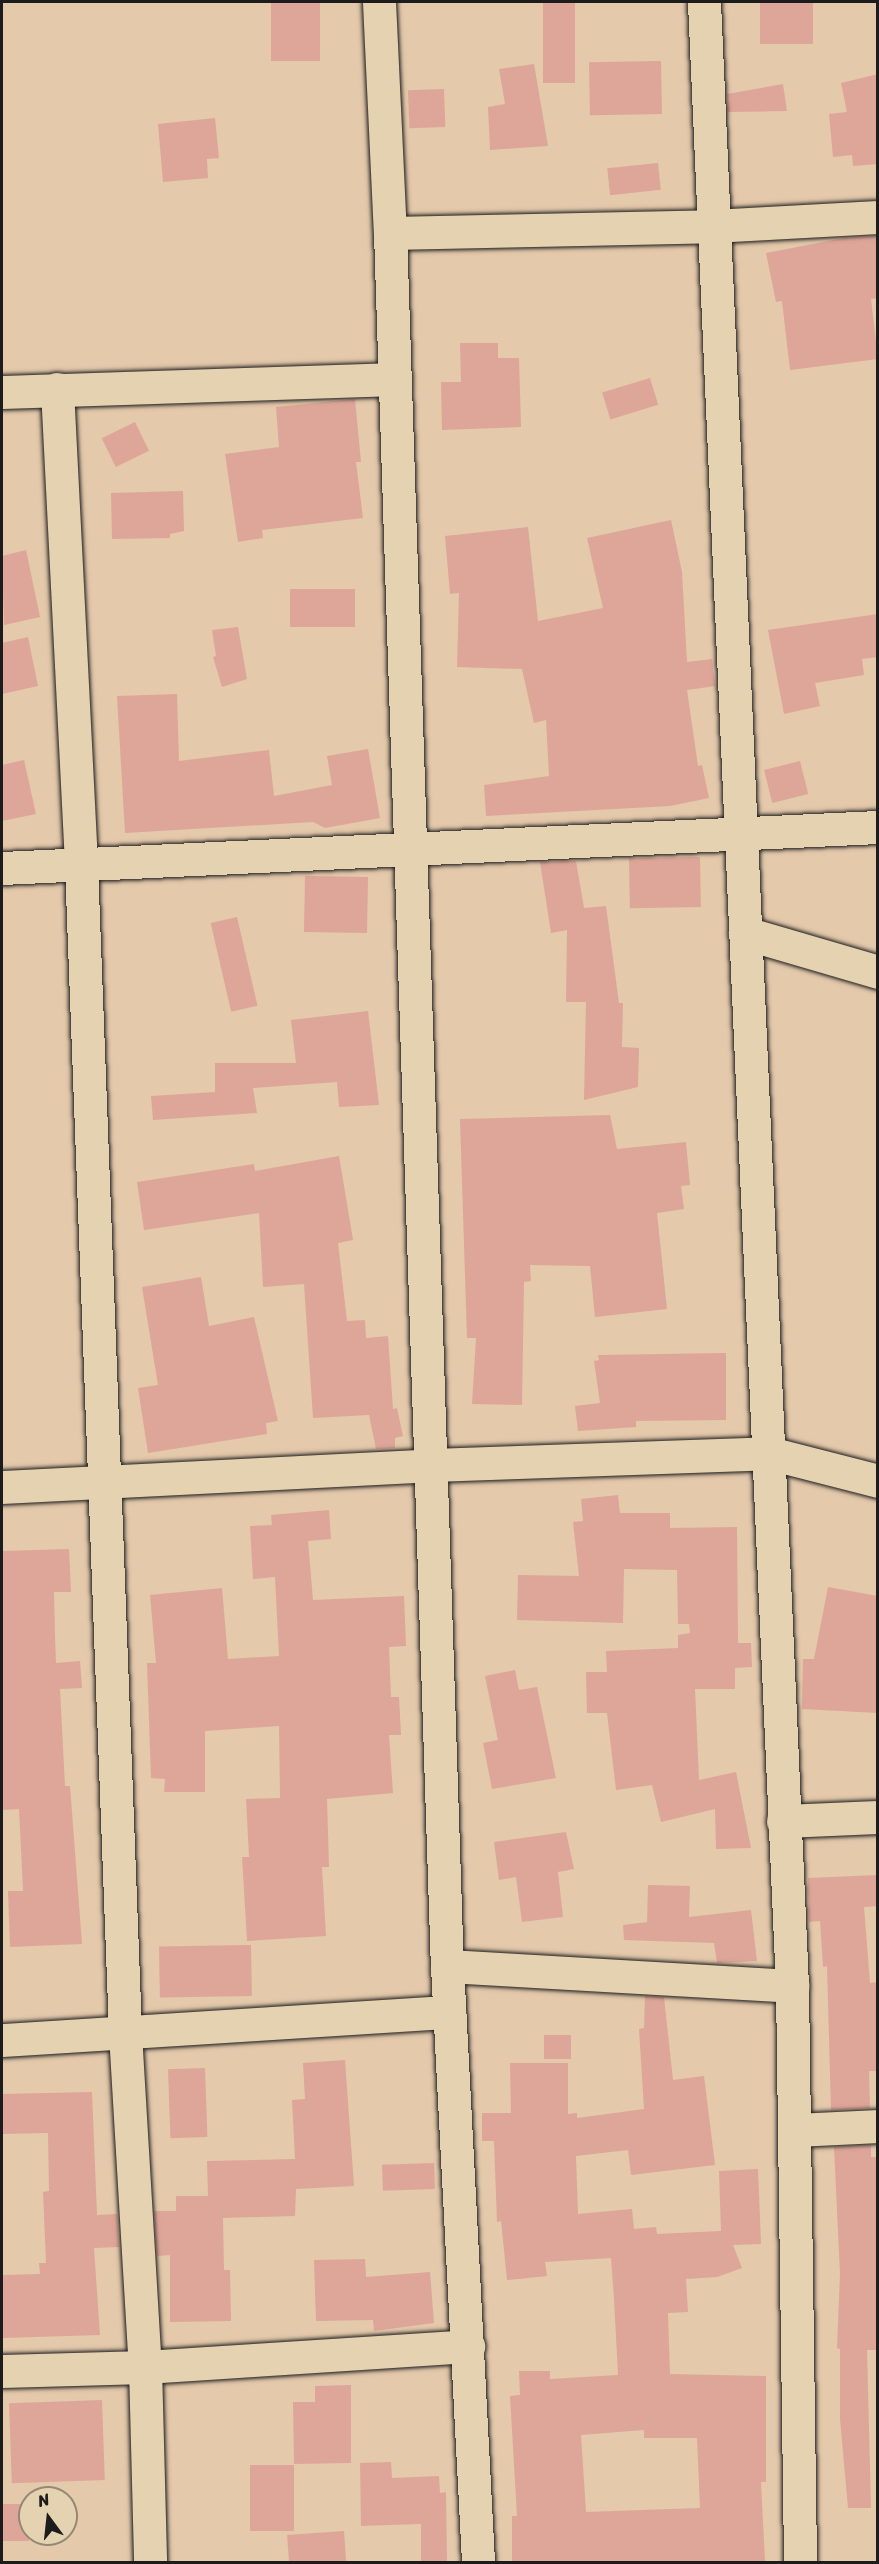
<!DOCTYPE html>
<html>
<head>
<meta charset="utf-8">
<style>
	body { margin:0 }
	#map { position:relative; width:879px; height:2564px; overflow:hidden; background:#e4c9ab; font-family:Sriracha,sans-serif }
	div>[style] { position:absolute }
	.building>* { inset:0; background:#dea698; transform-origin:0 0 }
	.roads { filter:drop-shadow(0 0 2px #1c1c1c) drop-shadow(0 0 2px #1c1c1c) }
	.minor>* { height:33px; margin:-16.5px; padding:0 16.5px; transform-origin:16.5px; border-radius:16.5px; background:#e5d2b0 }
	span { translate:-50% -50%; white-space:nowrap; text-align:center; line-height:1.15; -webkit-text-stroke:4.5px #e5d2b0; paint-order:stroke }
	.frame { position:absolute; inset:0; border:3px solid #1c1c1c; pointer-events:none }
	.north { position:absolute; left:18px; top:2486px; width:60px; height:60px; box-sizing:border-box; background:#e5d2b0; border:2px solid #958975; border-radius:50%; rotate:345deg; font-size:16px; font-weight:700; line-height:24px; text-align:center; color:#1c1c1c }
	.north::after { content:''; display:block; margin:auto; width:21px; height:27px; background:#1c1c1c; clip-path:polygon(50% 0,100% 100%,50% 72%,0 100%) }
</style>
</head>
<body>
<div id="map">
	<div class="building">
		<i style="left:271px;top:2px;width:49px;height:59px"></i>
		<i style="left:543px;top:2px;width:32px;height:81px"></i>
		<i style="left:760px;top:2px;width:53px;height:42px"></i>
		<i style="left:661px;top:61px;width:53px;height:72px;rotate:89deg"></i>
		<i style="clip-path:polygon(534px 64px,548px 146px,490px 150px,488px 107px,505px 104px,499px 69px)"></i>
		<i style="clip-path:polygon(878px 74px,878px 164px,853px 166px,852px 155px,833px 157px,829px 114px,847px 112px,841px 83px)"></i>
		<i style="clip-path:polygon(783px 84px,787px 111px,728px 112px,727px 94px)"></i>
		<i style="left:444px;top:89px;width:38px;height:36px;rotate:88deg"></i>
		<i style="clip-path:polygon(215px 118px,219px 158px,207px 159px,208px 178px,163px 182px,158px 124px)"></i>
		<i style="left:658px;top:163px;width:27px;height:51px;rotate:84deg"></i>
		<i style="clip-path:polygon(878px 236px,878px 298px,871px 299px,878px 359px,790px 370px,782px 301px,776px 302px,766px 253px,844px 238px)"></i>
		<i style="clip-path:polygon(460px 343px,498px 343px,498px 358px,519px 358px,521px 427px,442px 430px,441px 382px,461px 382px)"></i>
		<i style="left:650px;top:378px;width:28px;height:50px;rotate:73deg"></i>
		<i style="clip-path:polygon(355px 399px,361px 462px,356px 462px,363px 518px,262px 530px,263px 538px,238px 542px,225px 454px,279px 447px,276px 407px)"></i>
		<i style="left:135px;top:422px;width:32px;height:37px;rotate:64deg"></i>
		<i style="clip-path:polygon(183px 491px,184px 531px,170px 534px,170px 538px,112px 539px,111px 493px)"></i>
		<i style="clip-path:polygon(671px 520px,682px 572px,687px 662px,712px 659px,715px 686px,687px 690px,698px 766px,702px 765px,709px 798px,670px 806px,486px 816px,484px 785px,549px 776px,546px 720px,534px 723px,522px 669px,457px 667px,459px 593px,450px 594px,445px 536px,528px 527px,538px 621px,603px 608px,587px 538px)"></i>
		<i style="clip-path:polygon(26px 550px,40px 617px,4px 625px,2px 556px)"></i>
		<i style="left:290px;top:589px;width:65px;height:38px"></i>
		<i style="clip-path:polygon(878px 614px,878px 657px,862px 659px,864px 675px,815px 683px,820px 706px,784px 714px,768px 630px)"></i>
		<i style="clip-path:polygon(238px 627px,247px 679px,222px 687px,213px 657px,216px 656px,212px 630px)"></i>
		<i style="clip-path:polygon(28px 637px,38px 686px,2px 694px,2px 643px)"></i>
		<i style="clip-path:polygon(177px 694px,179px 761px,269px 750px,274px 796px,332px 785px,327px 756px,368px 749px,380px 818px,325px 828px,313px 822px,125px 833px,117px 696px)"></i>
		<i style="clip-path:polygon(24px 760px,36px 814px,2px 821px,2px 765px)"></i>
		<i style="left:800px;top:761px;width:34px;height:37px;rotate:76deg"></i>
		<i style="left:700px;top:857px;width:50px;height:71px;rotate:89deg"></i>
		<i style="clip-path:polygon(576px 861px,584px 908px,606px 906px,619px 1003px,623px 1003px,622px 1047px,639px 1048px,638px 1087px,584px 1100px,586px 1002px,566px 1002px,567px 930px,551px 933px,540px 862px)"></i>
		<i style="left:305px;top:876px;width:63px;height:56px;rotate:1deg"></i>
		<i style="left:237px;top:917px;width:91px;height:27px;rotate:77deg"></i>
		<i style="clip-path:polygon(368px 1011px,379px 1105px,339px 1107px,337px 1082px,253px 1088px,257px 1113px,153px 1120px,151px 1096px,215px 1092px,215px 1063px,296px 1063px,291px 1020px)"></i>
		<i style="clip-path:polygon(610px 1115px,617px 1149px,686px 1142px,690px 1185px,681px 1186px,684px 1209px,657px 1213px,667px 1309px,595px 1317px,590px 1266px,530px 1265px,531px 1281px,524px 1282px,522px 1405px,472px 1404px,476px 1338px,467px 1338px,460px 1119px)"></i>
		<i style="clip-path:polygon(339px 1156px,353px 1240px,338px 1243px,347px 1321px,365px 1320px,366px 1338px,388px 1336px,393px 1409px,397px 1408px,403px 1436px,395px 1438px,395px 1448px,376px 1449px,369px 1415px,313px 1418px,304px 1284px,263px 1287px,259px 1213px,144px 1230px,137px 1182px,254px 1164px,255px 1171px)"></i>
		<i style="clip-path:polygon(201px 1277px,209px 1326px,254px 1317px,278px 1421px,266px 1423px,267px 1434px,148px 1453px,138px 1388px,158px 1385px,142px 1287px)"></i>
		<i style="clip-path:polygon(726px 1353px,726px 1420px,636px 1421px,636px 1427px,578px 1431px,575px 1406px,600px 1403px,594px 1361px,599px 1360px,598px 1355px)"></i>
		<i style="clip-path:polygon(618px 1495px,620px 1513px,670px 1513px,670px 1528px,737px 1527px,738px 1643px,751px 1643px,752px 1667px,735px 1668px,735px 1689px,695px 1689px,699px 1780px,736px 1772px,751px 1848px,716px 1849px,715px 1809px,661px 1822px,652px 1785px,616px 1790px,607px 1713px,587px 1713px,586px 1672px,607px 1672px,606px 1651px,678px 1648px,678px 1635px,690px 1633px,689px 1624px,678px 1624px,677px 1570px,624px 1569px,623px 1623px,517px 1620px,518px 1575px,579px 1576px,573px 1522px,583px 1521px,581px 1499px)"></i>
		<i style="clip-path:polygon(329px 1510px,331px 1539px,308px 1541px,313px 1600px,404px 1596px,406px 1646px,389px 1647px,391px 1697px,399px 1697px,401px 1735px,389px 1735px,393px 1793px,327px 1799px,329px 1867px,322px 1867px,326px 1936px,247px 1941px,242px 1857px,249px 1857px,246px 1799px,280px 1798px,279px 1726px,205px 1731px,205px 1792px,164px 1792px,165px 1779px,151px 1778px,147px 1663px,156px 1663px,150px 1595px,222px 1588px,228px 1659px,279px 1656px,275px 1577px,253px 1579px,250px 1526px,272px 1525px,271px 1515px)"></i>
		<i style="clip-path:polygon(69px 1549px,71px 1592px,54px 1592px,55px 1636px,56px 1663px,80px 1661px,82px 1688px,60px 1689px,65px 1786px,70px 1786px,82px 1944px,10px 1947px,8px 1891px,23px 1891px,19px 1809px,2px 1810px,2px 1551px)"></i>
		<i style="clip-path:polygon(828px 1587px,878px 1596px,878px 1713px,802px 1709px,803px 1659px,814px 1659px)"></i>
		<i style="clip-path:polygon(515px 1670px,519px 1690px,537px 1687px,556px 1778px,492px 1789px,483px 1743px,498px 1740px,485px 1676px)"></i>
		<i style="clip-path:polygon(566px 1832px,574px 1869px,558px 1872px,563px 1917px,522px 1922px,516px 1877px,499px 1880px,494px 1842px)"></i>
		<i style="clip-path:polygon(878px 1875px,878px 1906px,864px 1907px,870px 1983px,878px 1982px,878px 2071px,869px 2071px,870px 2108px,831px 2110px,827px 1966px,823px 1967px,820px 1921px,809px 1922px,808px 1878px)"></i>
		<i style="clip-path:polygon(648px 1885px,690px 1886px,689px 1917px,751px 1910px,757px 1961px,717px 1963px,714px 1943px,624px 1940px,623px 1925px,647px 1922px)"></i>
		<i style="left:251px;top:1945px;width:51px;height:92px;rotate:89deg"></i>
		<i style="clip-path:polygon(evenodd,645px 1996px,664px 1997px,673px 2080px,704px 2076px,715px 2165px,631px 2175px,628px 2150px,576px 2156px,578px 2214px,632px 2209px,634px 2229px,656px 2227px,657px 2234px,721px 2231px,719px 2171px,758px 2169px,761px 2244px,733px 2245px,742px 2268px,717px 2277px,686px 2279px,688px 2312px,668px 2313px,670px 2374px,766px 2376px,766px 2482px,761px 2482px,765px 2562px,512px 2562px,512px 2516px,517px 2516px,510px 2396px,520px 2395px,519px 2371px,550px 2371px,550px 2379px,618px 2375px,614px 2299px,611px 2258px,545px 2262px,547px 2276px,507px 2280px,501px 2221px,497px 2222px,494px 2141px,482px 2141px,482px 2113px,511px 2113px,510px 2063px,568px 2063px,568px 2114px,577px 2113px,577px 2118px,644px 2109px,639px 2029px,644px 2028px,645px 1996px,644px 2430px,644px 2438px,697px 2438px,700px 2508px,586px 2512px,581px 2435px,644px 2430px)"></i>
		<i style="left:544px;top:2035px;width:27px;height:24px"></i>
		<i style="clip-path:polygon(345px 2060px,354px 2186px,296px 2189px,295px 2216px,223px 2218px,224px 2270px,230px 2270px,231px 2321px,170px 2322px,170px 2255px,157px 2256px,154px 2211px,176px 2211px,176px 2196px,208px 2196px,207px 2161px,295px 2159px,292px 2100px,305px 2099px,303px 2063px)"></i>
		<i style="left:205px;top:2068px;width:69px;height:37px;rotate:88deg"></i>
		<i style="clip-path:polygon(92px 2092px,97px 2215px,117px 2214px,119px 2247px,94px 2248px,100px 2335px,2px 2338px,2px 2275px,40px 2274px,39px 2263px,46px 2263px,43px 2192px,49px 2191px,48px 2133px,2px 2134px,2px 2094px)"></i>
		<i style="clip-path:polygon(871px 2145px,871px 2157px,878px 2157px,878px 2350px,867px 2350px,871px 2508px,848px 2508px,840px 2419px,840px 2349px,837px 2348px,840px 2274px,834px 2147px)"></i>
		<i style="left:434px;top:2163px;width:26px;height:52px;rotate:88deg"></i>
		<i style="clip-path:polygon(365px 2259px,366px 2277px,430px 2272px,434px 2323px,374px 2331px,373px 2320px,316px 2321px,314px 2260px)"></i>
		<i style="clip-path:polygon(351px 2385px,351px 2463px,294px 2464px,293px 2402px,315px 2402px,315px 2386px)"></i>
		<i style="left:102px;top:2400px;width:80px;height:93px;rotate:88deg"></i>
		<i style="clip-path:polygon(391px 2462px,392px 2478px,439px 2476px,440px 2493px,446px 2492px,447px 2562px,421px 2562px,421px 2524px,361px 2526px,360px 2463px)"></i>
		<i style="left:294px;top:2465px;width:66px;height:44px;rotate:90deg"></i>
		<i style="left:2px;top:2504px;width:27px;height:37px"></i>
		<i style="left:344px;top:2531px;width:31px;height:57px;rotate:86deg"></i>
	</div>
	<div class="roads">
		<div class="minor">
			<i style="left:379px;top:2px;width:231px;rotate:87.3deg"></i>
			<i style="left:390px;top:233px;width:1734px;rotate:88.12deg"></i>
			<i style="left:447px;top:1966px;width:597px;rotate:87.02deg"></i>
			<i style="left:704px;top:2px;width:1986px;rotate:87.46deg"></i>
			<i style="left:792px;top:1986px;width:576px;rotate:89.2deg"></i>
			<i style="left:390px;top:233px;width:322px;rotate:-1.2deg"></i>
			<i style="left:712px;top:226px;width:166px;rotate:-3.1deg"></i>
			<i style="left:57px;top:389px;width:477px;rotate:87.1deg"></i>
			<i style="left:81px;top:865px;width:1169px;rotate:87.84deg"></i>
			<i style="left:125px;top:2033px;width:335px;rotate:86.6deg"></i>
			<i style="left:145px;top:2367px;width:195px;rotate:88.5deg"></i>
			<i style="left:2px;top:392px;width:393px;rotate:-1.9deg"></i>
			<i style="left:2px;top:868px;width:877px;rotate:-2.68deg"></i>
			<i style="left:745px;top:933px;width:139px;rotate:16.3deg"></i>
			<i style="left:2px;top:1487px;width:431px;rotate:-2.9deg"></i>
			<i style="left:432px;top:1465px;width:337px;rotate:-2deg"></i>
			<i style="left:769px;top:1453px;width:113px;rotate:14.4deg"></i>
			<i style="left:783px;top:1821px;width:95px;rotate:-2.4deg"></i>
			<i style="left:447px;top:1966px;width:346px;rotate:3.3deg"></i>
			<i style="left:2px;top:2040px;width:448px;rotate:-3.6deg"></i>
			<i style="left:796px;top:2130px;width:82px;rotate:-2.8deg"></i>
			<i style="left:2px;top:2371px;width:143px;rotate:-1.6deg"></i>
			<i style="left:145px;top:2367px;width:324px;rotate:-3.7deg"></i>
		</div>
	</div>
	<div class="frame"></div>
	<div class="north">N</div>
</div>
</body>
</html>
